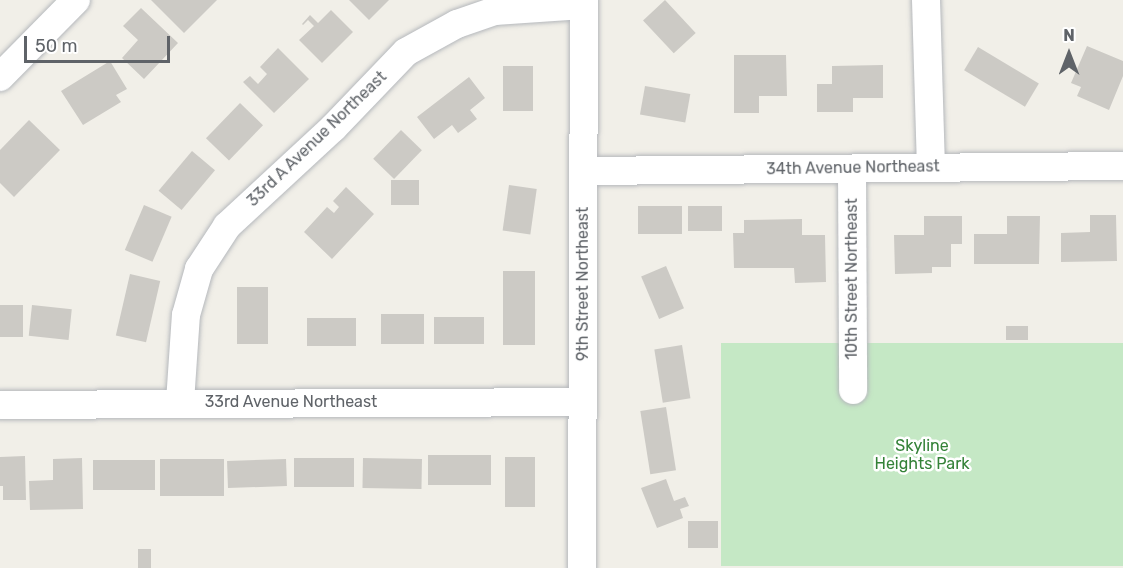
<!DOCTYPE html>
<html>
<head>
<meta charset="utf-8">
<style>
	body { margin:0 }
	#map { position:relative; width:1123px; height:568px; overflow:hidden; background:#f1efe8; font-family:Rubik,sans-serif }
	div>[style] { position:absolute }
	.green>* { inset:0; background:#c5e8c5; transform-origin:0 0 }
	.building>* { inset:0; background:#cccac5; transform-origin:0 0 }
	.roads { filter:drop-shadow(0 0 2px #b5b8bc) drop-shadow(0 0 2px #b5b8bc) }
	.minor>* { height:28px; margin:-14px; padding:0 14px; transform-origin:14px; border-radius:14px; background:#fff }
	span { translate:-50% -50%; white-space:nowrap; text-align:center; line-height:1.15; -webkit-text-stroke:5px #fff; paint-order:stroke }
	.street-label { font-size:16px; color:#5f6368 }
	.park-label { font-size:16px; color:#348238 }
	.north { position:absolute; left:1039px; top:24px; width:60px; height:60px; -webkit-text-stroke:4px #fff; paint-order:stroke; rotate:0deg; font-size:16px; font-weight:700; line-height:24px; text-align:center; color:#5f6368 }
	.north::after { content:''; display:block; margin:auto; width:21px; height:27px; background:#5f6368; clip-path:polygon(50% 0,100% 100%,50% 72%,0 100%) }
	.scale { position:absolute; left:24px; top:36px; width:146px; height:27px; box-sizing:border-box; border:3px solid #5f6368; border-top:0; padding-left:8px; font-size:18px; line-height:21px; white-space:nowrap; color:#5f6368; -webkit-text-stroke:4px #fff; paint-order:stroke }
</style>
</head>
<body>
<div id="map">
	<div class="green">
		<i style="left:1123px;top:343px;width:223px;height:402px;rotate:90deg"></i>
	</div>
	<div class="building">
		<i style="clip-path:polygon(151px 0,217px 0,184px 33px)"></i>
		<i style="clip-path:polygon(349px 0,389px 0,369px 20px)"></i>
		<i style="left:665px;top:0;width:45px;height:30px;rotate:47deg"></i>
		<i style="clip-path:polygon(141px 8px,178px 43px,144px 79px,122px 58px,138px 40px,123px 26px)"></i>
		<i style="clip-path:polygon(331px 10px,353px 32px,322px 63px,299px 40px,314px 26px,308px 20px,303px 25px,302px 24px,310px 15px,318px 23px)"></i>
		<i style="clip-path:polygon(1087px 46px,1123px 61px,1123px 76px,1109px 110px,1077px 96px,1081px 87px,1071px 83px)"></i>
		<i style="left:978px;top:47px;width:71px;height:27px;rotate:31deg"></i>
		<i style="clip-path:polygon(278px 48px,309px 79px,274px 113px,243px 82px,250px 76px,258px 84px,267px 74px,260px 67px)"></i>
		<i style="clip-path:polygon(734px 55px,786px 55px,787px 96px,759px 96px,759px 113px,734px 113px)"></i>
		<i style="clip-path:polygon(110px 61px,127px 89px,116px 95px,121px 102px,83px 125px,61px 91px)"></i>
		<i style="clip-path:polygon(883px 65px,883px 98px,853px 98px,853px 112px,817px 112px,817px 84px,832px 84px,832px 66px)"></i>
		<i style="left:503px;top:66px;width:30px;height:45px"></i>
		<i style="clip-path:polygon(469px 77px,485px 98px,470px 110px,477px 119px,458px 133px,452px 125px,434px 139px,417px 117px)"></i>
		<i style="left:645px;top:86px;width:46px;height:29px;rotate:10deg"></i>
		<i style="left:240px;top:103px;width:32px;height:49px;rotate:44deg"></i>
		<i style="clip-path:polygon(29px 120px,60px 150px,14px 197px,0 183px,0 150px)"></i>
		<i style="left:401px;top:130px;width:29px;height:40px;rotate:44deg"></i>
		<i style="left:192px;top:151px;width:30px;height:52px;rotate:40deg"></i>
		<i style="left:391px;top:180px;width:28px;height:25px"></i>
		<i style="left:509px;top:185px;width:28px;height:46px;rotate:8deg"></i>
		<i style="clip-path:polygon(346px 187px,374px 214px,332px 259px,304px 232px,327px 207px,334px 213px,339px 207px,333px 201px)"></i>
		<i style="left:144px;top:205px;width:30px;height:49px;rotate:23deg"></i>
		<i style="left:638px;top:206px;width:44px;height:28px"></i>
		<i style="left:688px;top:206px;width:34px;height:25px"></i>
		<i style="clip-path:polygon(1090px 215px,1116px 215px,1117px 261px,1061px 262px,1061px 233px,1090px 232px)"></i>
		<i style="clip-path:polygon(924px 216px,962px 216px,962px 244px,951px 244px,951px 267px,932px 267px,932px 273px,895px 274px,894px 235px,924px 235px)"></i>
		<i style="clip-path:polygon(1007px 216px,1040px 216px,1039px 264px,974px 264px,974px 234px,1007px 234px)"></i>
		<i style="clip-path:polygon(802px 219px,802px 235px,825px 235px,826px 282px,795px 283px,794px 268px,734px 268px,733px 233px,744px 233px,744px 220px)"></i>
		<i style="left:666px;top:266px;width:46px;height:27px;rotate:67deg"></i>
		<i style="left:503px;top:271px;width:32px;height:74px"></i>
		<i style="left:130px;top:274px;width:31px;height:63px;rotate:13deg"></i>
		<i style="left:268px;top:287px;width:57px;height:31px;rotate:90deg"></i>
		<i style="left:0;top:305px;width:23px;height:32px"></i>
		<i style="left:32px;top:305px;width:40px;height:31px;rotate:6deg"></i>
		<i style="left:381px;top:314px;width:43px;height:30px"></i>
		<i style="left:434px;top:317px;width:50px;height:27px"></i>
		<i style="left:307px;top:318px;width:49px;height:28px"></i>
		<i style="left:1028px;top:326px;width:14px;height:22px;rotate:90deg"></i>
		<i style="left:682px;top:345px;width:54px;height:28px;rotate:81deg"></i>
		<i style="left:666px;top:407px;width:64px;height:26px;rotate:81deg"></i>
		<i style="left:428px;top:455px;width:63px;height:30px"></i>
		<i style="clip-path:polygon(25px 456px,26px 500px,3px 500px,3px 486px,0 486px,0 457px)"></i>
		<i style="left:505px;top:457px;width:30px;height:50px"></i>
		<i style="clip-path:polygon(82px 458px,83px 509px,30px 510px,29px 481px,53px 480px,53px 459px)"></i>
		<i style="left:294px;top:458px;width:60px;height:29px"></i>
		<i style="left:363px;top:458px;width:59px;height:30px;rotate:1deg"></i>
		<i style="left:224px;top:459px;width:37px;height:64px;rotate:90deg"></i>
		<i style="left:286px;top:459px;width:27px;height:59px;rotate:88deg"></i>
		<i style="left:93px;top:460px;width:62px;height:30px"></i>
		<i style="clip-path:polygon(666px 479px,674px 501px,685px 497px,689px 506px,680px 509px,683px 518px,657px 528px,641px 488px)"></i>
		<i style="left:688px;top:521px;width:30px;height:27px"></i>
		<i style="left:151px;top:549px;width:19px;height:13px;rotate:90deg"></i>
	</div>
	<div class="roads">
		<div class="minor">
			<i style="left:926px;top:0;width:166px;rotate:88.3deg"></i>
			<i style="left:0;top:77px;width:108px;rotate:-45.4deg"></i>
			<i style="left:852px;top:169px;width:221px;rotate:89.7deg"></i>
			<i style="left:583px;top:171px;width:540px;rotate:-0.53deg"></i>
			<i style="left:180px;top:402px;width:87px;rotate:-86.1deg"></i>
			<i style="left:186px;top:315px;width:48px;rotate:-74.2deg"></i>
			<i style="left:199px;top:269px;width:51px;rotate:-56.9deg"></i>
			<i style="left:227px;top:226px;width:144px;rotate:-42.8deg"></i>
			<i style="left:333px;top:128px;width:105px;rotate:-46.2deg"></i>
			<i style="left:406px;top:52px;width:58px;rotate:-28.8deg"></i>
			<i style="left:457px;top:24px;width:39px;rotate:-19deg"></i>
			<i style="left:494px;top:11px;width:90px;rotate:-3.8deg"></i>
			<i style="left:0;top:405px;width:583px;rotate:-0.29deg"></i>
			<i style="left:582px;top:568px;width:568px;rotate:-89.8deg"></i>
		</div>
	</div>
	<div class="street-label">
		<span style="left:317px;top:139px;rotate:-44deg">33rd A Avenue Northeast</span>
		<span style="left:853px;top:168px;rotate:-1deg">34th Avenue Northeast</span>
		<span style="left:852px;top:279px;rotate:-90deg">10th Street Northeast</span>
		<span style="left:583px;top:284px;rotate:-90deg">9th Street Northeast</span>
		<span style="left:291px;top:402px">33rd Avenue Northeast</span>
	</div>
	<div class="park-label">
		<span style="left:922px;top:455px">Skyline<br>Heights Park</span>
	</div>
	<div class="north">N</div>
	<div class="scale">50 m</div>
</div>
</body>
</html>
